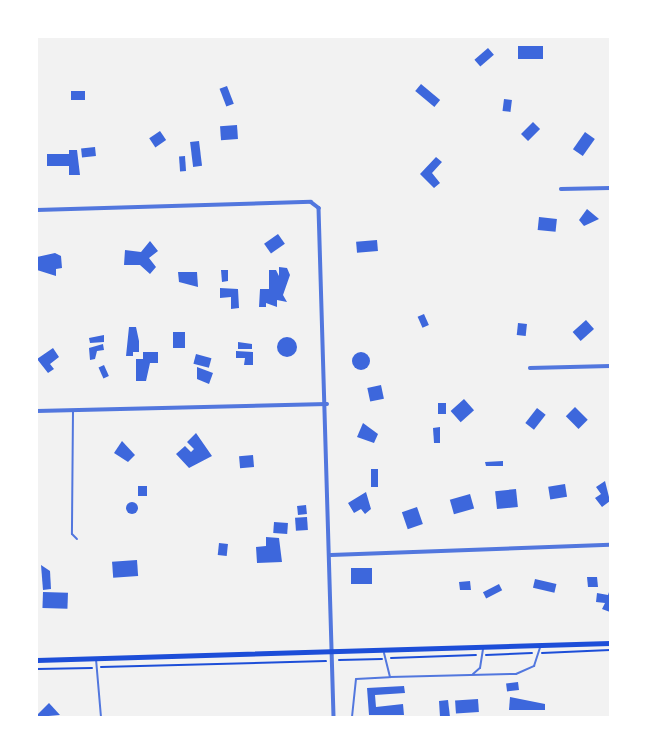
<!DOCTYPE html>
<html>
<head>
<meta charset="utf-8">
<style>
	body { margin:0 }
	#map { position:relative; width:647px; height:754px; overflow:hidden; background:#f2f2f2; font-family:"Alegreya Sans",sans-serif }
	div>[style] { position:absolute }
	.building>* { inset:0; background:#3d67dc; transform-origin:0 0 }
	.round { border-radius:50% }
	.path>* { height:2px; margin:-1px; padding:0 1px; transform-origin:1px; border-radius:1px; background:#1d4ed8 }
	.service>* { height:2px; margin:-1px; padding:0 1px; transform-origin:1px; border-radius:1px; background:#5277de }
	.minor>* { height:3.5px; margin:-1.75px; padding:0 1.75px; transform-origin:1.75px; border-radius:1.75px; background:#5277de }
	.secondary>* { height:4.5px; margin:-2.25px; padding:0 2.25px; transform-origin:2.25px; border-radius:2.25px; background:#1d4ed8 }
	span { translate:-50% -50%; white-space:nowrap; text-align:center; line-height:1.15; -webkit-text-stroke:5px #fff; paint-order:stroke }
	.frame { position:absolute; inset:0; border:38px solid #fff; pointer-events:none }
</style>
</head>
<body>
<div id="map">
	<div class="building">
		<i style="left:518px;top:46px;width:25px;height:13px"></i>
		<i style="left:488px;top:48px;width:9px;height:18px;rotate:49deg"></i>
		<i style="left:421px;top:84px;width:25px;height:9px;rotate:40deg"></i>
		<i style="left:227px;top:86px;width:19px;height:8px;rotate:69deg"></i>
		<i style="left:85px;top:91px;width:9px;height:14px;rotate:90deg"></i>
		<i style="left:504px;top:99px;width:8px;height:12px;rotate:7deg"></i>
		<i style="left:533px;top:122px;width:10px;height:17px;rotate:45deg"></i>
		<i style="left:237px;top:125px;width:14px;height:17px;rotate:86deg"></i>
		<i style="left:160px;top:131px;width:11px;height:13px;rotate:56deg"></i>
		<i style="left:585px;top:132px;width:12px;height:21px;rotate:35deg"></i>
		<i style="left:199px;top:141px;width:25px;height:9px;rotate:83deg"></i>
		<i style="left:95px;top:147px;width:9px;height:14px;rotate:84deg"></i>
		<i style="clip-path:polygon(69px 150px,77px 150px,80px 175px,69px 175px,69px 166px,47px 166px,47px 154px,69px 154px)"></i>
		<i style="left:185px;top:156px;width:15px;height:6px;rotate:86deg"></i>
		<i style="clip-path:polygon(436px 157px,442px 162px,432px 173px,440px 183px,434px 188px,420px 174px)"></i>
		<i style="clip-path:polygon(587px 209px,599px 219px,584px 226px,579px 220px)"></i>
		<i style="left:539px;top:217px;width:18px;height:13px;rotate:6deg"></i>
		<i style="left:278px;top:234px;width:12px;height:17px;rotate:55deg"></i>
		<i style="left:377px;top:240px;width:11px;height:21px;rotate:85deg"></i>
		<i style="clip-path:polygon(150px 241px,158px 251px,149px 258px,156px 267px,150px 274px,140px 265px,124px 265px,125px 250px,141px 252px)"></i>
		<i style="clip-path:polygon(55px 253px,61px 256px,62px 268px,56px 269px,56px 276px,37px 270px,37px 257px)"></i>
		<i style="clip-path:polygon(279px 267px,287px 268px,290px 275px,283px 295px,287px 302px,277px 300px,277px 307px,266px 303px,266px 307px,259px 307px,260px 289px,269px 289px,269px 270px,276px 270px,279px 276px)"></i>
		<i style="clip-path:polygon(221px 270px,228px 270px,228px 281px,222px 282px)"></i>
		<i style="clip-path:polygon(178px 272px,197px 272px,198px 287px,179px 282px)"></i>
		<i style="clip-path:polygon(220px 288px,238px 289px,239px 308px,231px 309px,231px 297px,220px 298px)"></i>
		<i style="left:424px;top:314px;width:12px;height:7px;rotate:66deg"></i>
		<i style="left:586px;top:320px;width:12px;height:18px;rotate:48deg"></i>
		<i style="left:518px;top:323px;width:9px;height:12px;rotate:6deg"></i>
		<i style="clip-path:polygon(129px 327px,136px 327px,139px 341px,139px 352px,133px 352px,133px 356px,126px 356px)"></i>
		<i style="left:185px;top:332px;width:16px;height:12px;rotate:90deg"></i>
		<i style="clip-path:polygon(104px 335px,104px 342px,90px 343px,89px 338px)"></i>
		<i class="round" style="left:277px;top:337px;width:20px;height:20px"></i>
		<i style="clip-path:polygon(238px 342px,252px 344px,252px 349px,238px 349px)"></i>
		<i style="clip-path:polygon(103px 344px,104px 350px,97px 351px,95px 359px,90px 360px,89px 348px)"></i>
		<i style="clip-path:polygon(53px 348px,59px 357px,50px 364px,54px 369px,48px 373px,37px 359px)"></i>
		<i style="clip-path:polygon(236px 351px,253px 352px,253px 365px,244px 365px,245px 358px,236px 358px)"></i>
		<i class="round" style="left:352px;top:352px;width:18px;height:18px"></i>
		<i style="clip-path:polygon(143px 352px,158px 352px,158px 363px,150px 363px,146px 381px,136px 381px,136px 359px,143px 359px)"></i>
		<i style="left:196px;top:354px;width:16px;height:10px;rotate:15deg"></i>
		<i style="left:104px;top:365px;width:12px;height:6px;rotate:66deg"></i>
		<i style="clip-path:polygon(197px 367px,213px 373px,209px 384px,197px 379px)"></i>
		<i style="left:381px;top:385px;width:14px;height:14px;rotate:78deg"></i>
		<i style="left:464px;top:399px;width:15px;height:18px;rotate:48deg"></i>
		<i style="left:438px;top:403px;width:8px;height:11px"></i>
		<i style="left:575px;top:407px;width:18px;height:13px;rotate:45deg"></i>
		<i style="left:537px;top:408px;width:11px;height:19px;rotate:38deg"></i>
		<i style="clip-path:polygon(363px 423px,378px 434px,374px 443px,357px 437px)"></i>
		<i style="clip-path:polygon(440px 427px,440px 443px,434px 443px,433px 428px)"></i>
		<i style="clip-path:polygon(196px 433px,212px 456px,189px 468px,176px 454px,185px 446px,191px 452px,194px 449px,187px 442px)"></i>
		<i style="clip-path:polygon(122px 441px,135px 455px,128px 462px,114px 453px)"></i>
		<i style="left:253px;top:455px;width:12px;height:14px;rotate:85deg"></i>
		<i style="clip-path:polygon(503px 461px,503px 466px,486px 466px,485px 462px)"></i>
		<i style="left:371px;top:469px;width:7px;height:18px"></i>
		<i style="clip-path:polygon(605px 481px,610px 501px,602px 507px,595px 498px,601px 494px,596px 487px)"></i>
		<i style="left:565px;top:484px;width:13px;height:17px;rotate:81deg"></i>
		<i style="left:138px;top:486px;width:9px;height:10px"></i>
		<i style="left:516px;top:489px;width:18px;height:21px;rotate:84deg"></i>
		<i style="clip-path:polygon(366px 492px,371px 509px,365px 514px,361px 509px,354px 513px,348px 503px)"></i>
		<i style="left:470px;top:494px;width:15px;height:21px;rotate:74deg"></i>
		<i class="round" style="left:126px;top:502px;width:12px;height:12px"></i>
		<i style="left:306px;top:505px;width:9px;height:9px;rotate:84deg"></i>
		<i style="left:417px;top:507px;width:18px;height:16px;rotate:71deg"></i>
		<i style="left:307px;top:517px;width:13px;height:12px;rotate:86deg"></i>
		<i style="left:274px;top:522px;width:14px;height:11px;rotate:4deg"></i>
		<i style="clip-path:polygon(266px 537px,279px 538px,282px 562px,257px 563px,256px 547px,266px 546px)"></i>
		<i style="left:219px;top:543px;width:9px;height:12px;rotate:6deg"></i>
		<i style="left:137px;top:560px;width:16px;height:25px;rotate:86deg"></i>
		<i style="clip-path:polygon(41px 565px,50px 571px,51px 589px,43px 590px)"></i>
		<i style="left:351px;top:568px;width:21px;height:16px"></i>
		<i style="clip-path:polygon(587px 577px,597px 577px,598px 587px,588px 587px)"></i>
		<i style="left:535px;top:579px;width:22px;height:9px;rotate:13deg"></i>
		<i style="clip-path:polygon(470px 581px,471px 590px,460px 590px,459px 582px)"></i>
		<i style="left:499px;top:584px;width:7px;height:18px;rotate:63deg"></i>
		<i style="clip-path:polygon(610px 589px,610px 612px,602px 609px,605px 603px,596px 602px,597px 593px,608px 595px)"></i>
		<i style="left:43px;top:592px;width:25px;height:16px;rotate:2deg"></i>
		<i style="left:518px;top:682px;width:8px;height:12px;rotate:83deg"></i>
		<i style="clip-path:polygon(404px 686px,405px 693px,375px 695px,376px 707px,403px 704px,404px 715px,369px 715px,367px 688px)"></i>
		<i style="clip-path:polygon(510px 697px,545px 704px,545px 710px,509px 710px)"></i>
		<i style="left:478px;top:699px;width:13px;height:23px;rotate:86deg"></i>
		<i style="clip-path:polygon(448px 700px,450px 717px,440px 717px,439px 701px)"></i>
		<i style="clip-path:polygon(49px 703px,60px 715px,37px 717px,37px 715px)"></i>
	</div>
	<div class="path">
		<i style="left:542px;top:653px;width:68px;rotate:-2.5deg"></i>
		<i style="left:486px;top:655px;width:46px;rotate:-2.5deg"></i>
		<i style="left:391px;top:658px;width:85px;rotate:-2deg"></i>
		<i style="left:339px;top:660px;width:43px;rotate:-1.3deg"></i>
		<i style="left:101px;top:667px;width:225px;rotate:-1.5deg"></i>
		<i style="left:37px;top:669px;width:55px;rotate:-1deg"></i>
	</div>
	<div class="service">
		<i style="left:73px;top:411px;width:123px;rotate:90.5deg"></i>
		<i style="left:72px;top:534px;width:7px;rotate:45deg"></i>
		<i style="left:384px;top:653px;width:25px;rotate:76deg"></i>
		<i style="left:390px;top:677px;width:126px;rotate:-1.4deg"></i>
		<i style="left:516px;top:674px;width:20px;rotate:-24deg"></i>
		<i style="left:534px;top:666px;width:20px;rotate:-72deg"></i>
		<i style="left:96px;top:659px;width:58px;rotate:85.1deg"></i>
		<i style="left:473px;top:674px;width:9px;rotate:-41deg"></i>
		<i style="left:480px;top:668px;width:19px;rotate:-81deg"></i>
		<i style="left:352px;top:717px;width:38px;rotate:-84deg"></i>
		<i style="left:356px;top:679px;width:33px;rotate:-3deg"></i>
	</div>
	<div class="minor">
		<i style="left:561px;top:189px;width:49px;rotate:-1.2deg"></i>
		<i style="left:37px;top:210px;width:274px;rotate:-1.7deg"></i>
		<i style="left:311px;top:202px;width:10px;rotate:37deg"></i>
		<i style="left:319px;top:208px;width:509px;rotate:88.31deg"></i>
		<i style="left:530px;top:368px;width:80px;rotate:-1.4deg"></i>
		<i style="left:37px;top:411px;width:290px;rotate:-1.4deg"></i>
		<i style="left:331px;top:555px;width:279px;rotate:-2.1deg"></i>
	</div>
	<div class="secondary">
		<i style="left:37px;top:660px;width:573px;rotate:-1.7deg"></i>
	</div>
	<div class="frame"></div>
</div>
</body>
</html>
